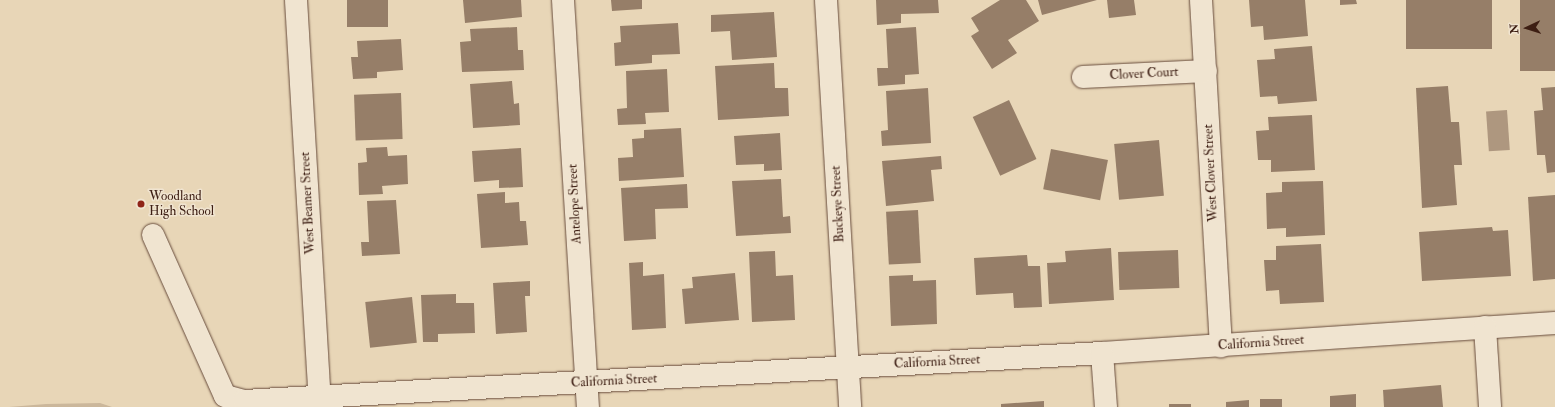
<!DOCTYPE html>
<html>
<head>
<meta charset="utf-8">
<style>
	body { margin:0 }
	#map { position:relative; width:1555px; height:407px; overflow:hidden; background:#e8d6b7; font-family:"IM FELL Double Pica",serif }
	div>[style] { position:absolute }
	.green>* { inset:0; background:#cbb79b }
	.water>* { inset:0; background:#ae977f; transform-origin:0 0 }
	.building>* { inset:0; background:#967e68; transform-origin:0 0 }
	.roads { filter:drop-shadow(0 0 1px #684c3c) drop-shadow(0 0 1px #684c3c) }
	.minor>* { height:22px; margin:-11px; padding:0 11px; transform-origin:11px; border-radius:11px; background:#f0e4d0 }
	.dots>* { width:11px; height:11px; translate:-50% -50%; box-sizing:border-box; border:2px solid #f0e4d0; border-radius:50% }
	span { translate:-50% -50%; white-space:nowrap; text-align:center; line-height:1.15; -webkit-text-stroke:3px #f0e4d0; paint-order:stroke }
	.street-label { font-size:13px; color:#3d1e13 }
	.poi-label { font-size:13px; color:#3d1e13 }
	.left { translate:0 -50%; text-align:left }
	.north { position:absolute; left:1507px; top:8px; width:40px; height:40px; -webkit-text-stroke:3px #f0e4d0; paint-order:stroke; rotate:266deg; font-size:11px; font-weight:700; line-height:16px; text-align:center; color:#3d1e13 }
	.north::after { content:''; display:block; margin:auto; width:14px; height:18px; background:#3d1e13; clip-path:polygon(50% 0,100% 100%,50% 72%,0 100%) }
</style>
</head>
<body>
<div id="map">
	<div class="green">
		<i style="clip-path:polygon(100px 403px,112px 407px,9px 407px,46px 404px)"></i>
	</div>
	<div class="water">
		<i style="left:1507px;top:110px;width:40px;height:21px;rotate:86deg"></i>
	</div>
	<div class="building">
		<i style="left:347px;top:0;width:41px;height:27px"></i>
		<i style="clip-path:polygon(463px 0,521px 0,522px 17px,465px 23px)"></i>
		<i style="clip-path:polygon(611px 0,642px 0,642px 9px,612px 11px)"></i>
		<i style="clip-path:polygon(876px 0,938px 0,939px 13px,901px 14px,901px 23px,877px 25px)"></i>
		<i style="clip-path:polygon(1000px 0,1026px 0,1039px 21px,1008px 40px,1017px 53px,992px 69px,971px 36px,979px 31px,971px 18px)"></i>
		<i style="clip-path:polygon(1038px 0,1097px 0,1042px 15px)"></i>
		<i style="clip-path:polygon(1107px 0,1134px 0,1136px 15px,1109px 18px)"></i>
		<i style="clip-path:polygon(1249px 0,1305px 0,1308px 36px,1264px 40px,1263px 26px,1251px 27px)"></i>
		<i style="clip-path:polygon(1340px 0,1356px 0,1357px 4px,1340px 5px)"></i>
		<i style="left:1406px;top:0;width:86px;height:49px"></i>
		<i style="left:1520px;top:0;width:35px;height:71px"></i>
		<i style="clip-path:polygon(774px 12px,777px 57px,732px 60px,730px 31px,711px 32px,711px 15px)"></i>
		<i style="clip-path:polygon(678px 23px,680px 54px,652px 55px,652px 63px,615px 66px,614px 43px,621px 42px,620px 26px)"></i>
		<i style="clip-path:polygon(517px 27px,518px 50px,523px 50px,524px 70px,462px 72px,460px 42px,471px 41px,470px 29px)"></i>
		<i style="clip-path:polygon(916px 27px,919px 74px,905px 75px,905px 84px,878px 86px,877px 68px,888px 68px,886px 29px)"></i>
		<i style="clip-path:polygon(401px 39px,403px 70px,377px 72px,377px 78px,353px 79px,351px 57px,358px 57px,357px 41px)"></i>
		<i style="clip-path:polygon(1312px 46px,1317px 101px,1278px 104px,1277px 96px,1260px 97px,1257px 60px,1275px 59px,1274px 49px)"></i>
		<i style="clip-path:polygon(774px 63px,775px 88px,788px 88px,789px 116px,718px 120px,715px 66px)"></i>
		<i style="clip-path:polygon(667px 69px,669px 112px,645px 113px,646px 124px,618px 125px,617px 109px,627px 108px,626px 71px)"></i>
		<i style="clip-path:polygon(512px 81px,514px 104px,519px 103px,520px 125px,473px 128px,470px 84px)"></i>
		<i style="clip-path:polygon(1448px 86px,1451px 122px,1459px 122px,1462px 165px,1454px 165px,1457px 205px,1422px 208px,1416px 88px)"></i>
		<i style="clip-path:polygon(1555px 87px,1555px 172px,1547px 173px,1545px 155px,1537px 155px,1534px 111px,1543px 110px,1541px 88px)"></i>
		<i style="clip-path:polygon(928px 88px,931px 143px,882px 146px,881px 131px,888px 130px,886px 91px)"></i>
		<i style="left:401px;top:93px;width:46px;height:47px;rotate:88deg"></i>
		<i style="left:1009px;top:100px;width:65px;height:40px;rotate:65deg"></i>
		<i style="clip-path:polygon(1312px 115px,1315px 170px,1271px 172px,1271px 160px,1258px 160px,1256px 131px,1269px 130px,1268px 117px)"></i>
		<i style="clip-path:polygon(681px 128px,684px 177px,619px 181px,618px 158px,633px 157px,632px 139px,644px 138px,644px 130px)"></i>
		<i style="clip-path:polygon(780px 133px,782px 170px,764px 171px,764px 164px,736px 165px,734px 136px)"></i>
		<i style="left:1159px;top:140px;width:56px;height:45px;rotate:85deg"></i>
		<i style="clip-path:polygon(387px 147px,388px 156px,407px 155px,408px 184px,382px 186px,383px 194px,359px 195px,358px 163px,367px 162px,366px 148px)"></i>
		<i style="clip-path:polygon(521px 148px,523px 187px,499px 188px,499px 180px,474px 182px,472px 151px)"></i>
		<i style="left:1051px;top:149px;width:58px;height:41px;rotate:11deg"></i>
		<i style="clip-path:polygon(941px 156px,942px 169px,931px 170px,934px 201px,886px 206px,882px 161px)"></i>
		<i style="clip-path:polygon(781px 179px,783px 217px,790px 216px,791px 233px,736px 236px,732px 181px)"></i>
		<i style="clip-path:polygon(1323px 181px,1325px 235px,1286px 237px,1286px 228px,1267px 229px,1266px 193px,1282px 192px,1282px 182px)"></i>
		<i style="clip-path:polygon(687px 184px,688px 208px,655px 209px,656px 239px,624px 241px,621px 188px)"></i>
		<i style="clip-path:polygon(505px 192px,505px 203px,519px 202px,520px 221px,526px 221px,528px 245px,481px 248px,477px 194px)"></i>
		<i style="clip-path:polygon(1555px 195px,1555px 279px,1533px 281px,1528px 197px)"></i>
		<i style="clip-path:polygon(396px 200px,400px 254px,362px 256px,361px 242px,369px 242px,367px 201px)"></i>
		<i style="left:918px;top:210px;width:53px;height:32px;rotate:87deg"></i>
		<i style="clip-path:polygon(1492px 227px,1493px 231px,1508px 230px,1511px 276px,1422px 281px,1419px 232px)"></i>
		<i style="clip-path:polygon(1321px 244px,1324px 302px,1280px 304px,1279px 290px,1266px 291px,1264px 260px,1276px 260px,1276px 246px)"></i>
		<i style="clip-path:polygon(1111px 248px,1114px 300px,1049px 304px,1047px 263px,1066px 262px,1065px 251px)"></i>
		<i style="left:1178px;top:250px;width:38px;height:60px;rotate:88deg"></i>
		<i style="clip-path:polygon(775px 251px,776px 276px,793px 275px,795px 320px,752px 322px,749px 252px)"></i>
		<i style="clip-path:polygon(1027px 255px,1028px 266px,1040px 266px,1042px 307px,1014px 308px,1013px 293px,976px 295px,974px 258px)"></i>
		<i style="clip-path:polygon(643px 262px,643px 276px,664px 274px,666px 328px,632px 330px,629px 263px)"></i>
		<i style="clip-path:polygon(735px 273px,739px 320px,685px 324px,682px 289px,693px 288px,692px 277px)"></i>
		<i style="clip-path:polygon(913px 275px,913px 281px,936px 280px,937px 324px,891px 326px,889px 276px)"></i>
		<i style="clip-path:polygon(530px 281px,530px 296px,525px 296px,527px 332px,496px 334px,493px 283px)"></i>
		<i style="clip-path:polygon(456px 294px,456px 303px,474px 303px,475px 333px,438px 334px,438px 342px,423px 342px,421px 295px)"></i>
		<i style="left:412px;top:297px;width:46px;height:47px;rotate:84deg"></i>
		<i style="clip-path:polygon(1441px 385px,1443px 407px,1384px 407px,1383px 390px)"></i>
		<i style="clip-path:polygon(1356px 394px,1356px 407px,1330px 407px,1330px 396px)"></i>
		<i style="left:1282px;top:399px;width:8px;height:22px;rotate:90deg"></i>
		<i style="clip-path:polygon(1249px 400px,1249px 407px,1226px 407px,1226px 402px)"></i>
		<i style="clip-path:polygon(1044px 401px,1044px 407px,1001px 407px,1001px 404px)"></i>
		<i style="left:1169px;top:404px;width:22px;height:3px"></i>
	</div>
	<div class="roads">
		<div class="minor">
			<i style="left:296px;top:0;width:408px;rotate:86.6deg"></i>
			<i style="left:563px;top:0;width:408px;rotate:86.5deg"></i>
			<i style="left:826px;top:0;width:408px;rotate:86.6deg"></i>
			<i style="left:1201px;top:0;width:347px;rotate:86.7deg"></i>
			<i style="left:1083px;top:77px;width:123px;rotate:-2.8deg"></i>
			<i style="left:153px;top:235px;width:176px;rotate:65.9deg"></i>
			<i style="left:225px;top:396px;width:20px;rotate:15deg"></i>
			<i style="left:244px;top:401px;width:859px;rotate:-3.2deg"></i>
			<i style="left:1102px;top:353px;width:454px;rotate:-3.8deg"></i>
			<i style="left:1485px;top:327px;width:80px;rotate:86.4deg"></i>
			<i style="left:1102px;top:353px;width:54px;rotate:85.8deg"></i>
		</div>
	</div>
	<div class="dots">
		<i style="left:141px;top:204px;background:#8f2418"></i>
	</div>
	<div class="street-label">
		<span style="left:1144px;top:74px;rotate:-3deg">Clover Court</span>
		<span style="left:1211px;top:173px;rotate:-93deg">West Clover Street</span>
		<span style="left:308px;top:203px;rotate:-93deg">West Beamer Street</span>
		<span style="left:575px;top:204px;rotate:-93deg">Antelope Street</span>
		<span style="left:838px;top:204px;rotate:-93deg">Buckeye Street</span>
		<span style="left:1261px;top:343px;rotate:-4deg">California Street</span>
		<span style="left:937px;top:362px;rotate:-3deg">California Street</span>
		<span style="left:614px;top:381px;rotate:-3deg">California Street</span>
	</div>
	<div class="poi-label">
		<span class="left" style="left:149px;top:204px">Woodland<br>High School</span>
	</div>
	<div class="north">N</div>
</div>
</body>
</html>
